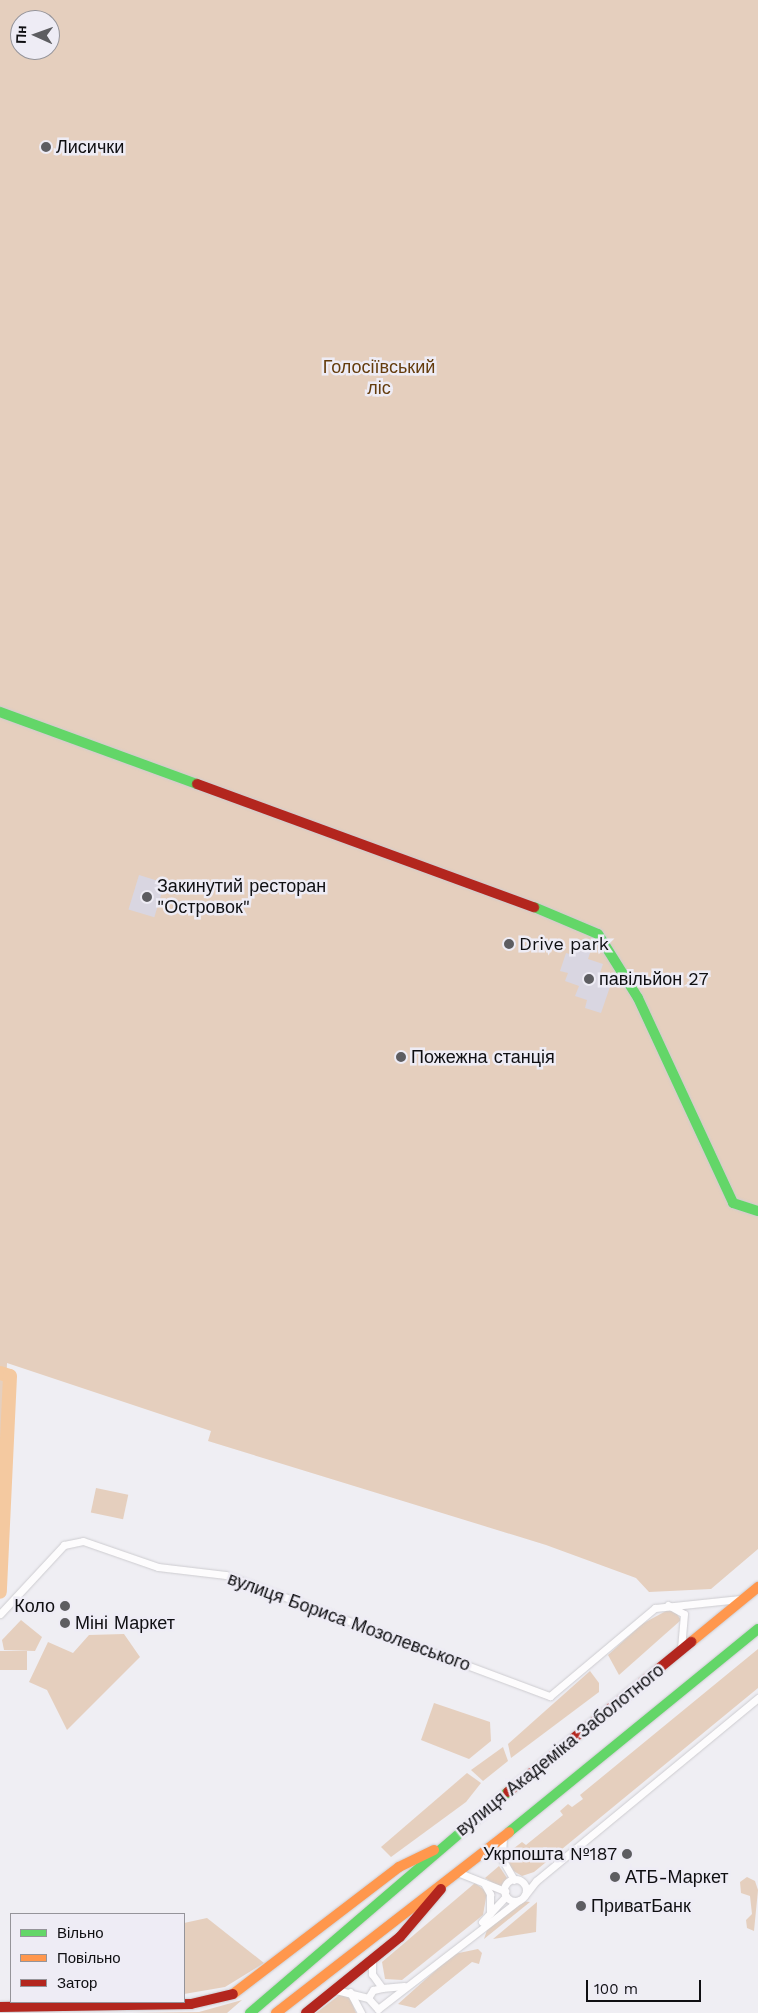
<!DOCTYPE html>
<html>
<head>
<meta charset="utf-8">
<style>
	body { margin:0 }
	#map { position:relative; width:758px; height:2013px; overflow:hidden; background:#efeef3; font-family:"Work Sans",sans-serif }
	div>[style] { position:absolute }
	.green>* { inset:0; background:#e5cfbe; transform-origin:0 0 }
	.river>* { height:14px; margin:-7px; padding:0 7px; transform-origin:7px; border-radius:7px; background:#f4c9a0 }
	.building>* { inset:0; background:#d9d6e1; transform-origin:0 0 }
	.roads { filter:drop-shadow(0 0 1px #cdccd0) drop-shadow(0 0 1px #cdccd0) }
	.street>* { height:7px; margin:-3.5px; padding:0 3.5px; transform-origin:3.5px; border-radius:3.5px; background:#fdfcfd }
	.street>.ring { margin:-3.5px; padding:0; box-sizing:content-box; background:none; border:7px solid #fdfcfd; border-radius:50% }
	.fast>* { height:10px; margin:-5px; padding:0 5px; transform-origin:5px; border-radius:5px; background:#63d668 }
	.slow>* { height:10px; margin:-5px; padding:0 5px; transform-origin:5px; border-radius:5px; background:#ff974d }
	.jam>* { height:10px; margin:-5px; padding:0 5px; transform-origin:5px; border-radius:5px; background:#b3261e }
	.dots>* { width:14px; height:14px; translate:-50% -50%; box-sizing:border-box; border:2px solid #eeecf5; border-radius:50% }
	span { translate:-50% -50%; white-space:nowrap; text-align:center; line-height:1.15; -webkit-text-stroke:5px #eeecf5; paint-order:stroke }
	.poi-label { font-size:18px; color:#0f0f12 }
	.left { translate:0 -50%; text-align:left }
	.right { translate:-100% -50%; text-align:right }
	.park-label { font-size:18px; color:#643c0d }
	.street-label { font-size:18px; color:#0f0f12 }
	.legend { position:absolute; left:10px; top:1913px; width:175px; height:90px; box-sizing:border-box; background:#eeecf5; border:1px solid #95949a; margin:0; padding:6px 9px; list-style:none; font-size:15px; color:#0f0f12 }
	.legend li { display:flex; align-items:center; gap:10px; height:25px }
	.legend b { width:25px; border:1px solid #95949a }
	.north { position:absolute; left:10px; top:10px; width:50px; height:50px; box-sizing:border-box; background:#eeecf5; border:1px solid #95949a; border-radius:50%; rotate:272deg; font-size:14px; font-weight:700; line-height:20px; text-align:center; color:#0f0f12 }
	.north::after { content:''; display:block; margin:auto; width:18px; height:22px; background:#5d5d61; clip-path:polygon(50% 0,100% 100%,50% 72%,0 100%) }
	.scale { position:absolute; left:586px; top:1980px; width:115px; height:22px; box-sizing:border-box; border:2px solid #0f0f12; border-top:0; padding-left:6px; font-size:15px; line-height:18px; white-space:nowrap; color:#0f0f12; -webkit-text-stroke:4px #eeecf5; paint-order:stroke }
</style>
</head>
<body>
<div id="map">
	<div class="green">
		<i style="clip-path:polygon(evenodd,0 0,758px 0,758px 1549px,711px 1589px,649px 1592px,636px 1578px,546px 1545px,208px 1441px,211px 1431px,7px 1363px,0 1553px,0 0,20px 20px,50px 20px,50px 50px,20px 50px,20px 20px)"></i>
		<i style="left:96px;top:1488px;width:33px;height:25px;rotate:12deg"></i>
		<i style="clip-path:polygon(666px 1611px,675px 1611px,681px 1620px,619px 1675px,608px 1655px,642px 1624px)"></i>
		<i style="clip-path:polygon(21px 1620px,42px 1637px,35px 1651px,4px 1650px,2px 1640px)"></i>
		<i style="clip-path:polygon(124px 1634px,140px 1657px,67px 1730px,47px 1690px,29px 1682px,48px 1642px,73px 1653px,89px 1635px)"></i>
		<i style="clip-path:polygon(758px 1649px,758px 1688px,534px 1872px,522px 1876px,510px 1869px,509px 1852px,522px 1842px,526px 1845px,563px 1815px,560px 1811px,568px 1804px,572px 1807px,583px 1799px,580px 1795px)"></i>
		<i style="left:0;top:1651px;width:27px;height:19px"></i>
		<i style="clip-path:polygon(590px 1671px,599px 1683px,599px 1692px,511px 1758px,508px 1744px)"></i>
		<i style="clip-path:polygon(434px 1703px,490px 1722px,491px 1741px,469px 1759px,421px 1740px)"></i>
		<i style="clip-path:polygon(503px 1747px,508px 1761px,483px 1781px,471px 1770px)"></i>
		<i style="clip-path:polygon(467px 1773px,481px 1783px,466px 1802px,391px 1857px,381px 1847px)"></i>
		<i style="clip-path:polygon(499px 1866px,507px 1878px,501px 1888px,485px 1878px)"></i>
		<i style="clip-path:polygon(747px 1877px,755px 1881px,758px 1890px,754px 1931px,747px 1928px,746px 1920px,752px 1914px,750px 1896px,741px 1893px,740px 1882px)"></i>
		<i style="clip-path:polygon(475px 1883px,487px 1892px,483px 1915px,402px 1980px,385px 1979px,382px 1962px)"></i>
		<i style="clip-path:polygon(520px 1901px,530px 1902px,484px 1939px,488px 1927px)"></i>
		<i style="clip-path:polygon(537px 1902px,536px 1932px,493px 1939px)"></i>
		<i style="clip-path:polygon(207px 1918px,264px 1963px,225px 1987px,184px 1994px,184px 1923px)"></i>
		<i style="clip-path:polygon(478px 1949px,482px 1953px,479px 1964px,472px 1962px,415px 2008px,398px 2004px,454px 1954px)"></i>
		<i style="clip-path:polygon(342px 1993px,349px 1995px,356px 2013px,316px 2013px)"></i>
		<i style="clip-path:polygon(242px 2000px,227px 2013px,131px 2013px,199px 2012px)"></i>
	</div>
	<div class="river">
		<i style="left:0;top:1373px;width:10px;rotate:17deg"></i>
		<i style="left:10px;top:1376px;width:216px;rotate:92.7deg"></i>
	</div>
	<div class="building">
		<i style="left:139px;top:875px;width:27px;height:36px;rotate:17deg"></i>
		<i style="clip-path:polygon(576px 945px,591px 950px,588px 959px,603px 964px,600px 973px,613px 978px,601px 1013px,585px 1008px,587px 1000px,575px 996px,579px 986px,565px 981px,568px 973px,560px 971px,566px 953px,573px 955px)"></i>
	</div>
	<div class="roads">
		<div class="street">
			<i style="left:668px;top:1605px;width:18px;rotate:29deg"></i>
			<i style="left:684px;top:1614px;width:35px;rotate:95deg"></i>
			<i style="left:0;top:1614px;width:94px;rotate:-47.2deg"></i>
			<i style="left:64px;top:1545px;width:19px;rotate:-12deg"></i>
			<i style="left:83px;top:1541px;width:79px;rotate:19.1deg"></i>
			<i style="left:158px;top:1567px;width:68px;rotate:6.7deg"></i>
			<i style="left:226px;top:1575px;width:346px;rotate:20.5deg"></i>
			<i style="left:550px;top:1696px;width:137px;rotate:-40deg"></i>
			<i style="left:655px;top:1608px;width:86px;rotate:-6deg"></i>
			<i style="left:503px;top:1837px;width:22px;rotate:93deg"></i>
			<i style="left:502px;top:1859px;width:24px;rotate:60deg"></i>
			<i style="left:457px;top:1872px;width:52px;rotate:21.6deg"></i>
			<i class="ring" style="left:504px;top:1879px;width:15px;height:15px"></i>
			<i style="left:484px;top:1883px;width:13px;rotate:61deg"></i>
			<i style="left:490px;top:1894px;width:19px;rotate:90deg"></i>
			<i style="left:525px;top:1895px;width:18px;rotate:-52deg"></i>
			<i style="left:536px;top:1881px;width:288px;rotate:-39.5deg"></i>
			<i style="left:482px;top:1922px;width:35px;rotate:-47deg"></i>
			<i style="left:372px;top:1960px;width:14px;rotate:90deg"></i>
			<i style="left:372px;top:1974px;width:17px;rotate:54deg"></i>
			<i style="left:382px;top:1988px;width:22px;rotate:-5deg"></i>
			<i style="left:382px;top:1988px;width:9px;rotate:167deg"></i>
			<i style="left:373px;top:1990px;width:9px;rotate:122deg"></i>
			<i style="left:368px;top:1998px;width:15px;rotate:48deg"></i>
			<i style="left:378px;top:2009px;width:178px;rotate:-37.7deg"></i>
			<i style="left:336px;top:1990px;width:33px;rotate:14deg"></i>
			<i style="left:350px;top:1992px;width:24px;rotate:62deg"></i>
		</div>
		<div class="fast">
			<i style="left:0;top:712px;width:210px;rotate:20.1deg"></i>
			<i style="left:534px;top:907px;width:69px;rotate:22.9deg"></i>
			<i style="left:598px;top:934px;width:75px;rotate:58deg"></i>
			<i style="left:638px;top:998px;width:226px;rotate:65.1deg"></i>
			<i style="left:733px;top:1203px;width:26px;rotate:18deg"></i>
			<i style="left:509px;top:1832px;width:321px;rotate:-39.2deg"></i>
			<i style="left:250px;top:2013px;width:340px;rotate:-40.6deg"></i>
		</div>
		<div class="slow">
			<i style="left:691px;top:1642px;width:87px;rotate:-39.4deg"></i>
			<i style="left:233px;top:1994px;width:209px;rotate:-37.4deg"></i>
			<i style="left:399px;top:1867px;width:39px;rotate:-26deg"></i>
			<i style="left:276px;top:2013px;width:295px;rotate:-37.8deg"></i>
		</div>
		<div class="jam">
			<i style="left:197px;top:784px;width:359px;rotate:20.1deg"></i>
			<i style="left:508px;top:1792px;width:237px;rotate:-39.3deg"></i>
			<i style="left:0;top:2007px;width:191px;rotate:-0.9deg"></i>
			<i style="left:191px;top:2004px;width:43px;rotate:-13.4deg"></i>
			<i style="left:306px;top:2013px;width:121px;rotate:-39deg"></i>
			<i style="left:400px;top:1937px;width:63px;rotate:-49.5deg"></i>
		</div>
	</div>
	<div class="dots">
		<i style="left:46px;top:147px;background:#5d5d61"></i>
		<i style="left:147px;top:897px;background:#5d5d61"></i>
		<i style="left:509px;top:944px;background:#5d5d61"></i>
		<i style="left:589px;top:979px;background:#5d5d61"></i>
		<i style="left:401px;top:1057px;background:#5d5d61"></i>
		<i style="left:65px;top:1606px;background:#5d5d61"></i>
		<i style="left:65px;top:1623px;background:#5d5d61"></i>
		<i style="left:627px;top:1854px;background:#5d5d61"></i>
		<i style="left:615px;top:1877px;background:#5d5d61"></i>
		<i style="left:581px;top:1906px;background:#5d5d61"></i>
	</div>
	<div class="poi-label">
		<span class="left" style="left:56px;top:147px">Лисички</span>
		<span class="left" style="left:157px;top:897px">Закинутий ресторан<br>"Островок"</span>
		<span class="left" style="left:519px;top:944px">Drive park</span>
		<span class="left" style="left:599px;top:979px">павільйон 27</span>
		<span class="left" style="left:411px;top:1057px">Пожежна станція</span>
		<span class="right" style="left:55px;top:1606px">Коло</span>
		<span class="left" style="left:75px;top:1623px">Міні Маркет</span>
		<span class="right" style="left:617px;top:1854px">Укрпошта №187</span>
		<span class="left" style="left:625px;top:1877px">АТБ-Маркет</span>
		<span class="left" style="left:591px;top:1906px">ПриватБанк</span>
	</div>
	<div class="park-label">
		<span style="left:379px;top:378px">Голосіївський<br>ліс</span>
	</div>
	<div class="street-label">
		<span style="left:349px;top:1622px;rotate:20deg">вулиця Бориса Мозолевського</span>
		<span style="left:560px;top:1750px;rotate:-39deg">вулиця Академіка Заболотного</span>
	</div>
	<ul class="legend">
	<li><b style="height:6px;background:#63d668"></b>Вільно</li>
	<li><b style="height:6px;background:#ff974d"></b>Повільно</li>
	<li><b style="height:6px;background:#b3261e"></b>Затор</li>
	</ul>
	<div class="north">Пн</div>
	<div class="scale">100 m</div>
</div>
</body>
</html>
